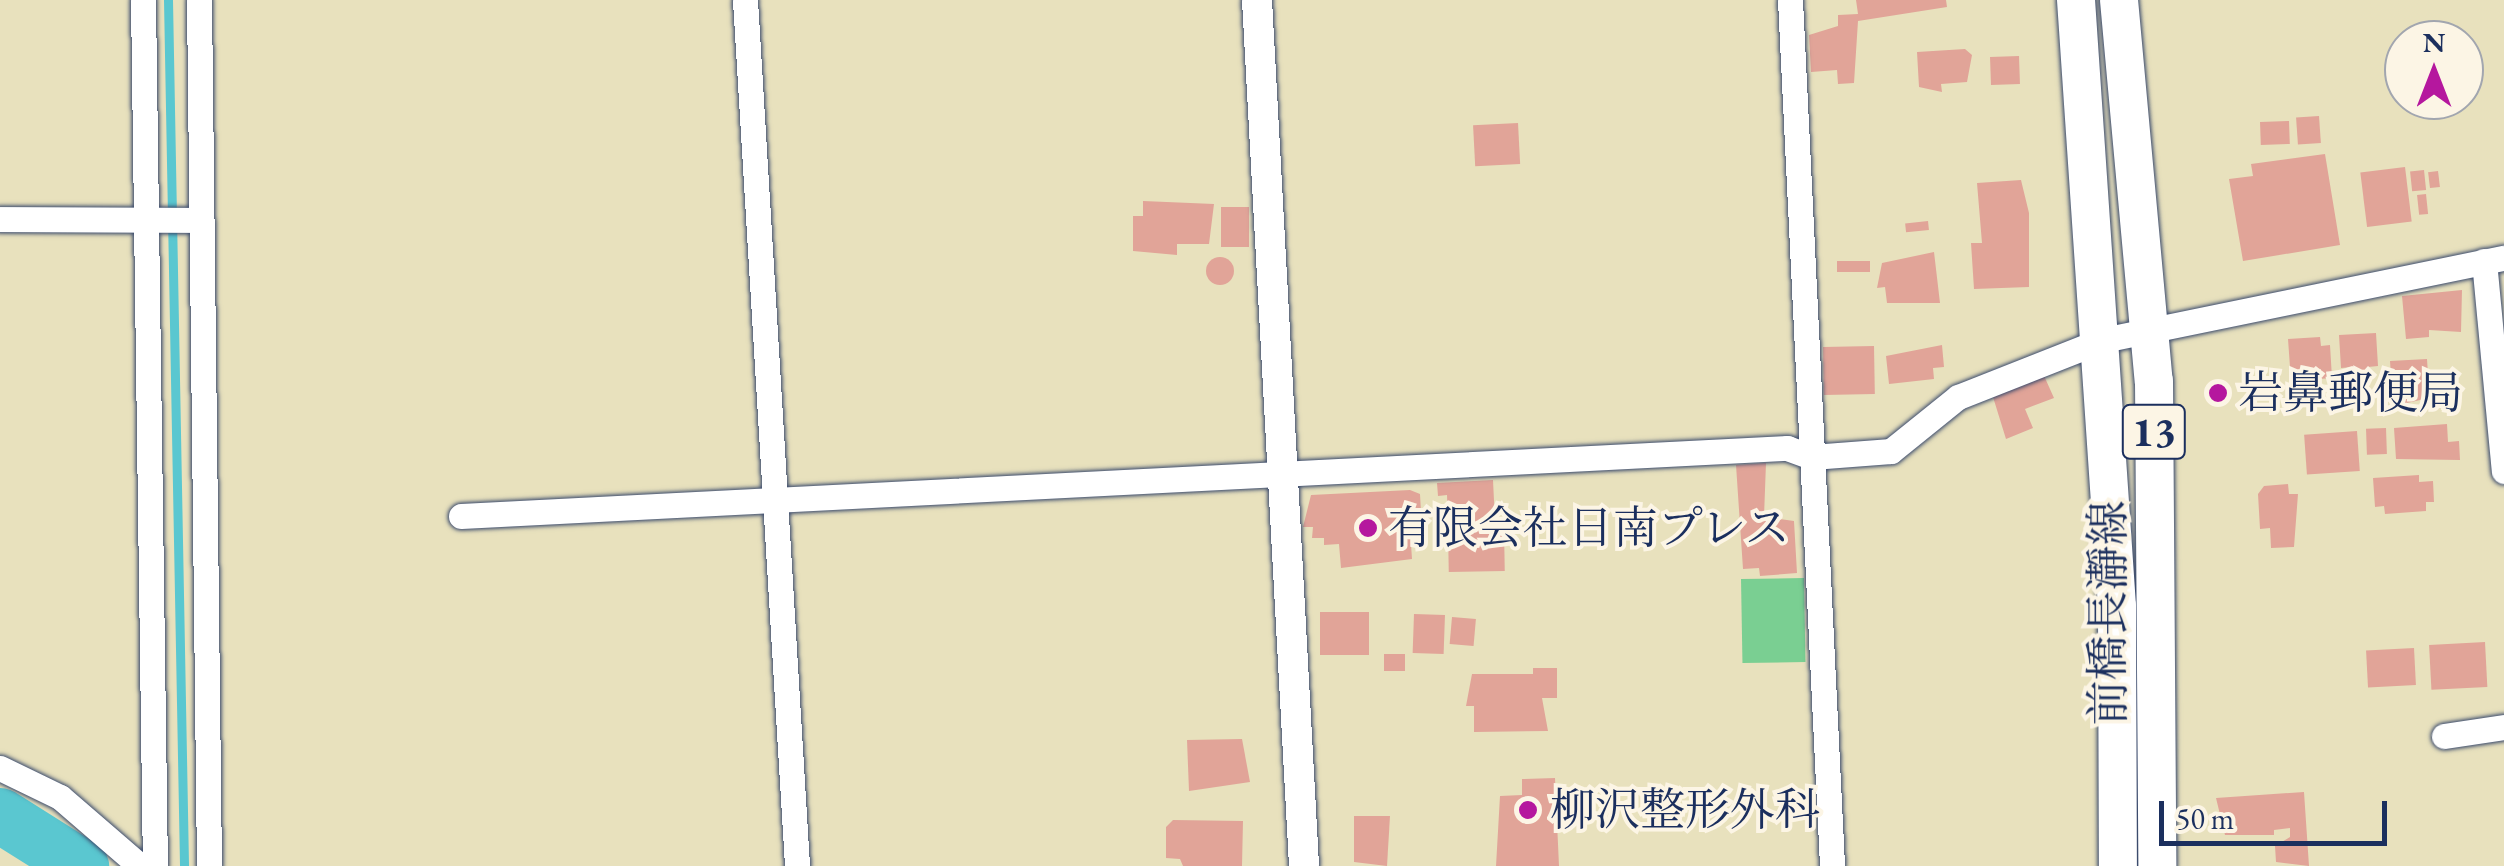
<!DOCTYPE html>
<html>
<head>
<meta charset="utf-8">
<style>
	body { margin:0 }
	#map { position:relative; width:2504px; height:866px; overflow:hidden; background:#e8e1bd; font-family:"EB Garamond","Noto Serif JP",serif }
	div>[style] { position:absolute }
	.green>* { inset:0; background:#7acf92; transform-origin:0 0 }
	.stream>* { height:9px; margin:-4.5px; padding:0 4.5px; transform-origin:4.5px; border-radius:4.5px; background:#5ac7d0 }
	.river>* { height:55px; margin:-27.5px; padding:0 27.5px; transform-origin:27.5px; border-radius:27.5px; background:#5ac7d0 }
	.building>* { inset:0; background:#e1a498; transform-origin:0 0 }
	.round { border-radius:50% }
	.roads { filter:drop-shadow(0 0 2px #3a4a6c) drop-shadow(0 0 2px #3a4a6c) }
	.minor>* { height:25px; margin:-12.5px; padding:0 12.5px; transform-origin:12.5px; border-radius:12.5px; background:#fff }
	.tertiary>* { height:30px; margin:-15px; padding:0 15px; transform-origin:15px; border-radius:15px; background:#fff }
	.primary>* { height:38px; margin:-19px; padding:0 19px; transform-origin:19px; border-radius:19px; background:#fff }
	.dots>* { width:28px; height:28px; translate:-50% -50%; box-sizing:border-box; border:5px solid #fcf5e5; border-radius:50% }
	span { translate:-50% -50%; white-space:nowrap; text-align:center; line-height:1.15; -webkit-text-stroke:8px #fcf5e5; paint-order:stroke }
	.shield-label span { padding:2px 8px; background:#fcf5e5; border:2px solid; border-radius:8px; -webkit-text-stroke-width:0 }
	.shield-label { font-size:42px; color:#1b2f5e; font-weight:700 }
	.poi-label { font-size:45px; color:#1b2f5e }
	.left { translate:0 -50%; text-align:left }
	.street-label { font-size:45px; color:#1b2f5e }
	.north { position:absolute; left:2384px; top:20px; width:100px; height:100px; box-sizing:border-box; background:#fcf5e5; border:2px solid #a2a6af; border-radius:50%; rotate:0deg; font-size:28px; font-weight:700; line-height:40px; text-align:center; color:#1b2f5e }
	.north::after { content:''; display:block; margin:auto; width:35px; height:45px; background:#b5179e; clip-path:polygon(50% 0,100% 100%,50% 72%,0 100%) }
	.scale { position:absolute; left:2159px; top:801px; width:228px; height:45px; box-sizing:border-box; border:5px solid #1b2f5e; border-top:0; padding-left:12px; font-size:30px; line-height:35px; white-space:nowrap; color:#1b2f5e; -webkit-text-stroke:8px #fcf5e5; paint-order:stroke }
</style>
</head>
<body>
<div id="map">
	<div class="green">
		<i style="left:1804px;top:578px;width:84px;height:63px;rotate:89deg"></i>
	</div>
	<div class="stream">
		<i style="left:168px;top:0;width:866px;rotate:88.94deg"></i>
	</div>
	<div class="river">
		<i style="left:0;top:815px;width:96px;rotate:32.2deg"></i>
	</div>
	<div class="building">
		<i style="clip-path:polygon(1856px 0,1946px 0,1947px 7px,1858px 21px,1854px 83px,1838px 84px,1837px 70px,1811px 72px,1809px 35px,1838px 26px,1838px 15px,1858px 14px)"></i>
		<i style="clip-path:polygon(1965px 49px,1972px 55px,1967px 82px,1941px 84px,1942px 92px,1919px 87px,1917px 52px)"></i>
		<i style="left:2019px;top:56px;width:28px;height:29px;rotate:88deg"></i>
		<i style="left:2319px;top:116px;width:27px;height:23px;rotate:86deg"></i>
		<i style="left:2289px;top:121px;width:23px;height:29px;rotate:88deg"></i>
		<i style="left:1518px;top:123px;width:41px;height:45px;rotate:87deg"></i>
		<i style="clip-path:polygon(2325px 154px,2340px 245px,2243px 261px,2229px 179px,2253px 176px,2251px 164px)"></i>
		<i style="left:2405px;top:167px;width:55px;height:45px;rotate:83deg"></i>
		<i style="left:2424px;top:170px;width:20px;height:14px;rotate:84deg"></i>
		<i style="left:2438px;top:171px;width:16px;height:10px;rotate:83deg"></i>
		<i style="clip-path:polygon(2021px 180px,2029px 213px,2029px 287px,1974px 289px,1971px 243px,1982px 243px,1977px 183px)"></i>
		<i style="left:2426px;top:194px;width:20px;height:9px;rotate:84deg"></i>
		<i style="clip-path:polygon(1143px 201px,1214px 204px,1209px 244px,1177px 244px,1177px 255px,1133px 251px,1133px 216px,1143px 216px)"></i>
		<i style="left:1221px;top:207px;width:28px;height:40px"></i>
		<i style="left:1928px;top:221px;width:9px;height:23px;rotate:84deg"></i>
		<i style="clip-path:polygon(1934px 252px,1940px 303px,1887px 303px,1885px 287px,1877px 288px,1882px 263px)"></i>
		<i class="round" style="left:1206px;top:257px;width:28px;height:28px"></i>
		<i style="left:1870px;top:261px;width:11px;height:33px;rotate:90deg"></i>
		<i style="clip-path:polygon(2462px 290px,2461px 332px,2429px 330px,2429px 337px,2406px 339px,2402px 296px)"></i>
		<i style="clip-path:polygon(2376px 333px,2378px 366px,2368px 367px,2369px 378px,2353px 379px,2353px 367px,2341px 368px,2339px 335px)"></i>
		<i style="clip-path:polygon(2320px 337px,2321px 346px,2330px 345px,2332px 378px,2291px 381px,2288px 339px)"></i>
		<i style="clip-path:polygon(1942px 345px,1944px 367px,1933px 368px,1934px 379px,1889px 384px,1886px 356px)"></i>
		<i style="left:1874px;top:346px;width:48px;height:51px;rotate:89deg"></i>
		<i style="clip-path:polygon(2427px 359px,2428px 375px,2435px 374px,2443px 395px,2393px 406px,2390px 361px)"></i>
		<i style="clip-path:polygon(2041px 369px,2054px 398px,2025px 409px,2033px 428px,2006px 439px,1993px 397px)"></i>
		<i style="clip-path:polygon(2447px 424px,2448px 442px,2459px 441px,2460px 460px,2396px 459px,2394px 428px)"></i>
		<i style="left:2386px;top:428px;width:26px;height:20px;rotate:88deg"></i>
		<i style="left:2357px;top:431px;width:40px;height:53px;rotate:86deg"></i>
		<i style="clip-path:polygon(1766px 463px,1764px 517px,1794px 521px,1797px 573px,1760px 576px,1759px 568px,1743px 569px,1736px 465px)"></i>
		<i style="clip-path:polygon(2419px 475px,2419px 482px,2433px 481px,2434px 502px,2426px 502px,2426px 511px,2385px 514px,2384px 506px,2375px 507px,2373px 478px)"></i>
		<i style="clip-path:polygon(1493px 480px,1495px 521px,1448px 523px,1447px 495px,1438px 496px,1437px 483px)"></i>
		<i style="clip-path:polygon(2288px 484px,2289px 494px,2298px 494px,2294px 547px,2271px 548px,2270px 528px,2260px 529px,2258px 494px,2264px 486px)"></i>
		<i style="clip-path:polygon(1410px 490px,1420px 494px,1422px 529px,1410px 529px,1412px 559px,1341px 568px,1339px 544px,1324px 545px,1324px 538px,1312px 538px,1313px 527px,1303px 527px,1311px 495px)"></i>
		<i style="left:1504px;top:528px;width:43px;height:56px;rotate:89deg"></i>
		<i style="left:1320px;top:612px;width:49px;height:43px"></i>
		<i style="left:1414px;top:614px;width:31px;height:39px;rotate:2deg"></i>
		<i style="left:1452px;top:617px;width:24px;height:27px;rotate:5deg"></i>
		<i style="left:2485px;top:642px;width:45px;height:56px;rotate:87deg"></i>
		<i style="left:2414px;top:648px;width:37px;height:48px;rotate:87deg"></i>
		<i style="left:1384px;top:654px;width:21px;height:17px"></i>
		<i style="clip-path:polygon(1533px 668px,1557px 668px,1557px 698px,1542px 698px,1548px 731px,1474px 732px,1474px 706px,1466px 706px,1472px 674px,1533px 674px)"></i>
		<i style="clip-path:polygon(1242px 739px,1250px 782px,1189px 791px,1187px 740px)"></i>
		<i style="clip-path:polygon(1555px 778px,1559px 866px,1496px 866px,1500px 796px,1522px 795px,1522px 779px)"></i>
		<i style="clip-path:polygon(2304px 792px,2309px 866px,2276px 862px,2275px 846px,2290px 837px,2290px 828px,2274px 830px,2274px 835px,2225px 835px,2216px 798px)"></i>
		<i style="clip-path:polygon(1354px 816px,1390px 816px,1387px 866px,1354px 862px)"></i>
		<i style="clip-path:polygon(1173px 820px,1243px 821px,1242px 866px,1183px 866px,1180px 859px,1166px 858px,1166px 827px)"></i>
	</div>
	<div class="roads">
		<div class="minor">
			<i style="left:143px;top:0;width:866px;rotate:89.21deg"></i>
			<i style="left:199px;top:0;width:866px;rotate:89.34deg"></i>
			<i style="left:745px;top:0;width:868px;rotate:86.56deg"></i>
			<i style="left:1790px;top:0;width:867px;rotate:87.22deg"></i>
			<i style="left:0;top:219px;width:201px;rotate:0.3deg"></i>
			<i style="left:2484px;top:261px;width:211px;rotate:84.6deg"></i>
			<i style="left:461px;top:516px;width:1328px;rotate:-2.94deg"></i>
			<i style="left:1787px;top:448px;width:27px;rotate:20deg"></i>
			<i style="left:1812px;top:457px;width:79px;rotate:-4.3deg"></i>
			<i style="left:1891px;top:451px;width:86px;rotate:-38.9deg"></i>
			<i style="left:1958px;top:397px;width:156px;rotate:-21.5deg"></i>
			<i style="left:2103px;top:340px;width:409px;rotate:-11.6deg"></i>
			<i style="left:2444px;top:736px;width:61px;rotate:-8.5deg"></i>
			<i style="left:0;top:768px;width:67px;rotate:25.8deg"></i>
			<i style="left:60px;top:797px;width:106px;rotate:40.8deg"></i>
		</div>
		<div class="tertiary">
			<i style="left:1257px;top:0;width:867px;rotate:86.89deg"></i>
		</div>
		<div class="primary">
			<i style="left:2076px;top:0;width:607px;rotate:86.13deg"></i>
			<i style="left:2117px;top:606px;width:260px;rotate:89.8deg"></i>
			<i style="left:2119px;top:0;width:383px;rotate:84.8deg"></i>
			<i style="left:2154px;top:381px;width:485px;rotate:89.6deg"></i>
		</div>
	</div>
	<div class="dots">
		<i style="left:2218px;top:393px;background:#b5179e"></i>
		<i style="left:1368px;top:528px;background:#b5179e"></i>
		<i style="left:1528px;top:810px;background:#b5179e"></i>
	</div>
	<div class="shield-label">
		<span style="left:2154px;top:432px">13</span>
	</div>
	<div class="poi-label">
		<span class="left" style="left:2238px;top:393px">岩鼻郵便局</span>
		<span class="left" style="left:1388px;top:528px">有限会社日南プレス</span>
		<span class="left" style="left:1550px;top:810px">柳沢整形外科</span>
	</div>
	<div class="street-label">
		<span style="left:2108px;top:613px;rotate:-90deg">前橋長瀞線</span>
	</div>
	<div class="north">N</div>
	<div class="scale">50 m</div>
</div>
</body>
</html>
